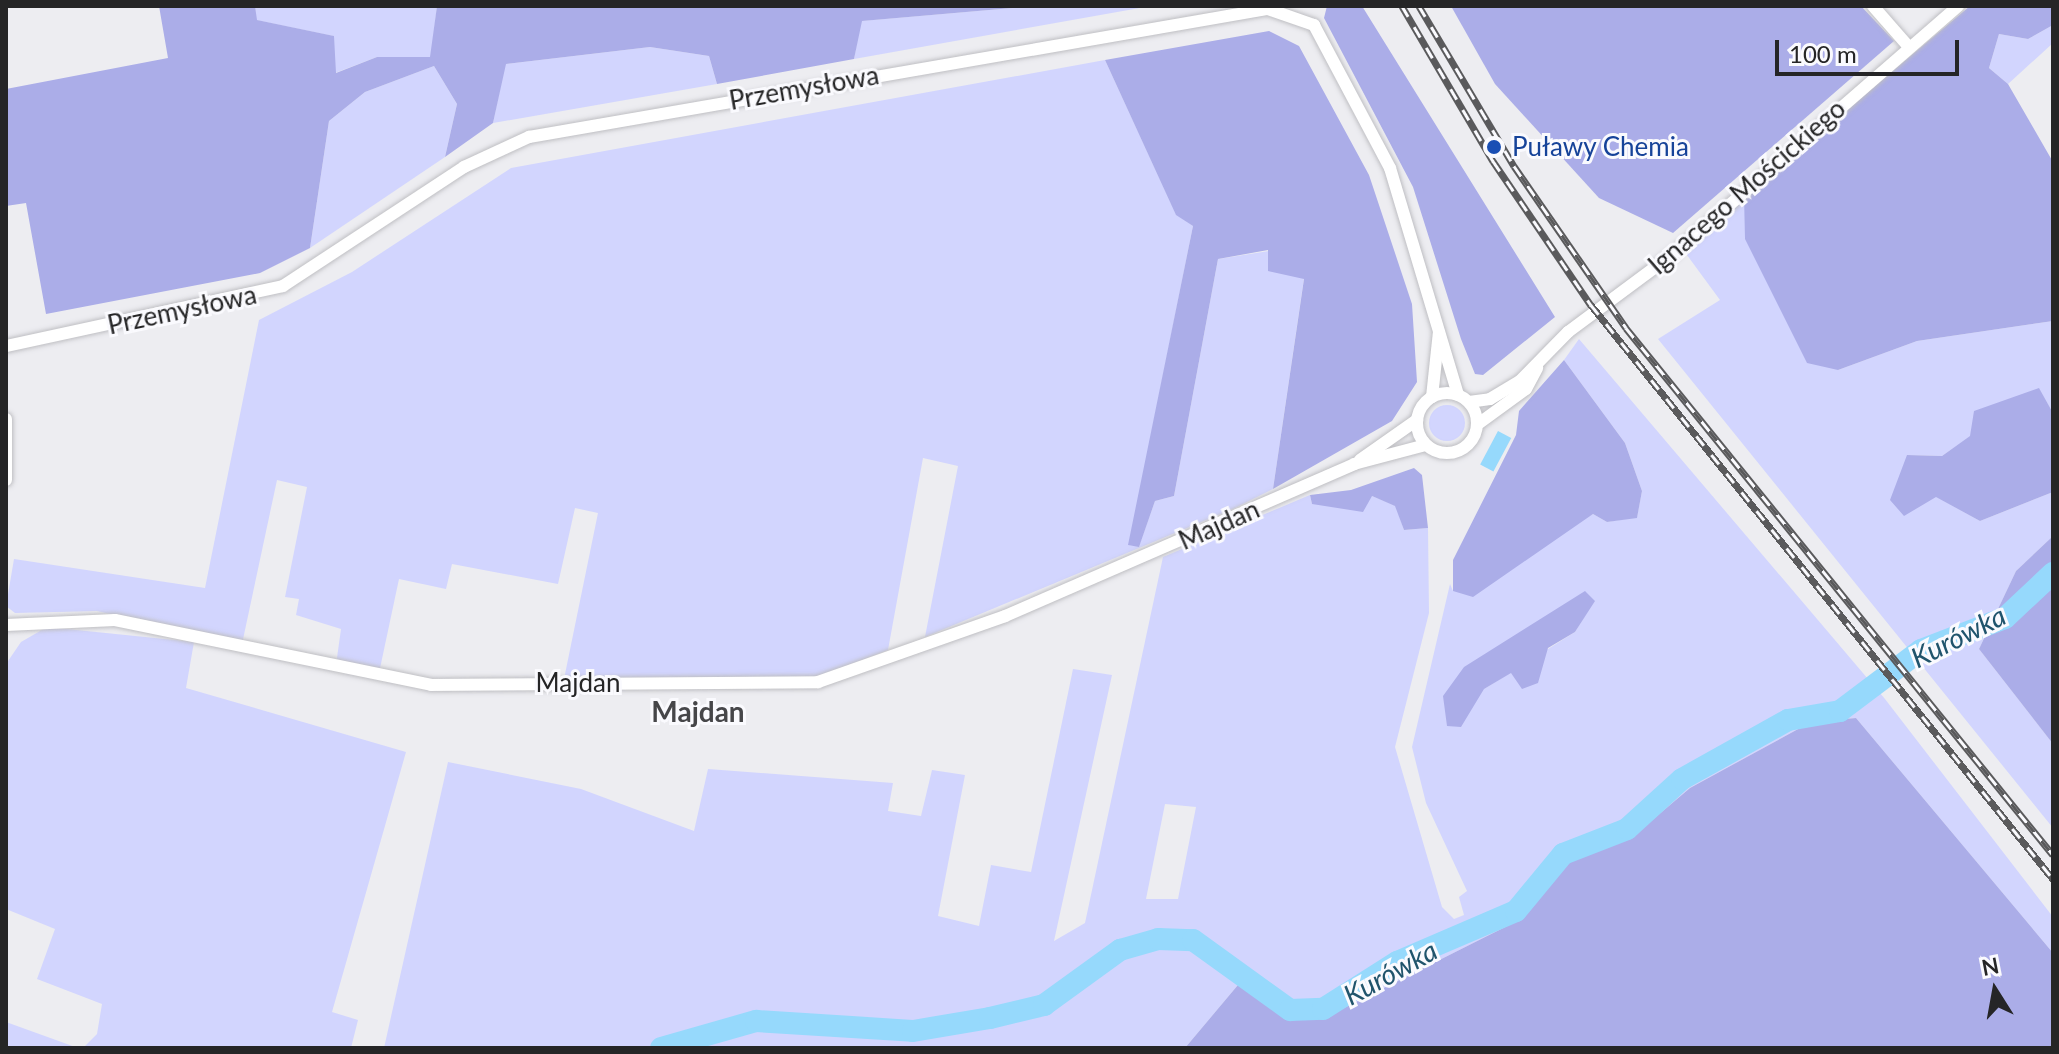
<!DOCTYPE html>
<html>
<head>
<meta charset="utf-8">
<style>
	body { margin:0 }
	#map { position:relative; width:2059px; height:1054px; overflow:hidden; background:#ededf1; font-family:Lato,sans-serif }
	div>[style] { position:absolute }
	.green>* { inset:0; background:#d2d5fe }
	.round { border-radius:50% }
	.forest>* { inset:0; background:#abade8 }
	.water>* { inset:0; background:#96d9fc; transform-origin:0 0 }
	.river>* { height:22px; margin:-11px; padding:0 11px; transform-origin:11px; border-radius:11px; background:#96d9fc }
	.roads { filter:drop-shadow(0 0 2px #bfbfc3) drop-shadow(0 0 2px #bfbfc3) }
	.street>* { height:12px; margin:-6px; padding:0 6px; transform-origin:6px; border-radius:6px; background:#fff }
	.street>.ring { margin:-6px; padding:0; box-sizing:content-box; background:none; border:12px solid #fff; border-radius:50% }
	.rail>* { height:7px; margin-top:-3.5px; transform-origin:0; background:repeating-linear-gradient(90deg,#fafafe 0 12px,#5a5a5c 0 24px); box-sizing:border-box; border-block:2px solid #5a5a5c }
	.dots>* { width:22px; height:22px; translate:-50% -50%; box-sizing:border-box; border:4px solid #fafafe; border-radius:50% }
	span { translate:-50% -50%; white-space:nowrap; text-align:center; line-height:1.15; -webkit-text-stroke:6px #fafafe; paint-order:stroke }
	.street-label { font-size:26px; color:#252526 }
	.transit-label { font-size:26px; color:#164399 }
	.left { translate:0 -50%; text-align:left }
	.water-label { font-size:28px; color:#20546c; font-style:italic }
	.neighbourhood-label { font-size:28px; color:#464649; font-weight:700 }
	.frame { position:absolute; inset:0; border:8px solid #252526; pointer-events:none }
	.north { position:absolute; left:1955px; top:950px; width:80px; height:80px; -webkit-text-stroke:6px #fafafe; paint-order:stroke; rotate:349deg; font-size:22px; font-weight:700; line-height:32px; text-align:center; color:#252526 }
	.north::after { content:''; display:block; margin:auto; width:28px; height:36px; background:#252526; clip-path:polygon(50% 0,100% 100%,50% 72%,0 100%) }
	.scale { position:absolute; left:1775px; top:40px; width:184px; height:36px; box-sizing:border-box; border:4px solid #252526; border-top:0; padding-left:10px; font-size:24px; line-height:28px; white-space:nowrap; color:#252526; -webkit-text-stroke:6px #fafafe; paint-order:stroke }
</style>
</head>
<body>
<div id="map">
	<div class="green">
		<i style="clip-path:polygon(255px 6px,437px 6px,431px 57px,377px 57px,335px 73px,333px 36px,256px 20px)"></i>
		<i style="clip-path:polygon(1035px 6px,1151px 6px,854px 59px,861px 21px)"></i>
		<i style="clip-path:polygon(2053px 25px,2053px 43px,2008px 84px,1989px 68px,1999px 34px,2028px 39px)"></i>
		<i style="clip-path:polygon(650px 47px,709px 56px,717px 84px,493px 123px,505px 64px)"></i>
		<i style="clip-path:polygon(1105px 60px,1176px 214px,1193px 226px,1129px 545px,1139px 546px,1155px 501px,1174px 496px,1218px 259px,1269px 251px,1304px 278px,1273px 489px,1235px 508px,925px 637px,958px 466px,923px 458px,888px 650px,818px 677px,564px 679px,598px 513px,575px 508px,558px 584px,452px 564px,446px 589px,399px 579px,379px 673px,336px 665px,341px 629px,296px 615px,299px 599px,285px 597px,307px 487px,277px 480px,242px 644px,97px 611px,15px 613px,6px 606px,14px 559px,205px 588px,259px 320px,352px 272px,511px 168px)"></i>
		<i style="clip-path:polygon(434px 66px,457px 104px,445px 157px,310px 248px,329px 121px,365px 92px)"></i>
		<i style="clip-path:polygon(1744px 196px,1838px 370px,1917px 341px,2053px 321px,2053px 413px,2039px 389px,1942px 456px,1907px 455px,1935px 496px,1980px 521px,2053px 492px,2053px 536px,2016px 571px,1979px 649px,2053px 744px,2053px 828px,1658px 339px,1720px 300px,1684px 251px)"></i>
		<i style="clip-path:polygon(evenodd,1579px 339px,1885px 699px,2053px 917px,2053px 953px,1856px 718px,1811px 722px,1690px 788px,1631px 838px,1573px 857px,1521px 919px,1326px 1017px,1290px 1016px,1243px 979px,1185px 1048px,384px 1048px,448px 762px,581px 789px,694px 831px,708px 769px,893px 783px,888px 811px,921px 816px,932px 770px,965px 775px,938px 916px,979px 926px,991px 865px,1031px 872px,1073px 669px,1112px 675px,1054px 941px,1085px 923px,1163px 557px,1310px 495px,1312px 504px,1372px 496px,1396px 506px,1404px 530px,1428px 528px,1429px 613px,1395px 747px,1442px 907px,1454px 919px,1464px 915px,1459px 897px,1467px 891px,1426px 803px,1412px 747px,1450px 584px,1453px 591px,1593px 514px,1607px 522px,1637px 517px,1642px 491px,1625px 443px,1564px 360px,1579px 339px,1594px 601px,1575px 632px,1484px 689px,1594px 601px,1579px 339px,1165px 804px,1196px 807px,1178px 899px,1146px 899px,1165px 804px)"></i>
		<i class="round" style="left:1429px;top:405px;width:36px;height:36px"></i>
		<i style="clip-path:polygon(47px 627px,194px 642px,186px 688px,406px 752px,332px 1012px,358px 1020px,351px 1048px,83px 1048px,97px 1034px,102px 1004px,37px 979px,55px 929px,6px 909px,6px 664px,21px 642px)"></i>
		<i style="clip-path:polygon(6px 1022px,78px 1048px,6px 1048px)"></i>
	</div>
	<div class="forest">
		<i style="clip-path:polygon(159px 6px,255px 6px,257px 20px,334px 36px,336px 73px,377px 57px,430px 57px,437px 6px,1035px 6px,862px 21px,854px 59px,717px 84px,709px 56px,650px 47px,506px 64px,493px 123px,445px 157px,457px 104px,434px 66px,365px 92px,329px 121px,310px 248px,260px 273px,46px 314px,26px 203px,6px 206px,6px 89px,168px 58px)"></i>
		<i style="clip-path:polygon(1327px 6px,1362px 6px,1555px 317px,1483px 375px,1475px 374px,1461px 339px,1413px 187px,1324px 18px)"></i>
		<i style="clip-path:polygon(1451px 6px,1861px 6px,1894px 41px,1673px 233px,1599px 198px,1495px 84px)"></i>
		<i style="clip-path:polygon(1970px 6px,2053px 6px,2053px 25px,2028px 39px,1999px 34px,1989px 68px,2008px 84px,2053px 162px,2053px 321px,1917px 341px,1838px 370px,1807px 363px,1745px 239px,1744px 196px)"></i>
		<i style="clip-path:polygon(1269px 31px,1299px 46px,1369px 175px,1412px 304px,1417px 382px,1392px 421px,1273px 489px,1304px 279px,1268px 271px,1268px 250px,1218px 259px,1174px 496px,1155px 501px,1139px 547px,1128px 545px,1193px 226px,1176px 215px,1105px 60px)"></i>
		<i style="clip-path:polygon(1564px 360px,1625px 443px,1642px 491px,1637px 518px,1607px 522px,1593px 514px,1473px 597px,1453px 591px,1453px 560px,1516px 435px,1519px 411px)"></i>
		<i style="clip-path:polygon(2039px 388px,2053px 413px,2053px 492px,1980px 521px,1936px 497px,1904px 516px,1890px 500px,1907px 455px,1942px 456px,1970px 436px,1974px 411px)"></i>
		<i style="clip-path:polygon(1414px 468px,1422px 475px,1428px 528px,1404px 530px,1395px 506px,1372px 496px,1363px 512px,1312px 504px,1310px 495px,1351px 490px)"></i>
		<i style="clip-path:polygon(2053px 536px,2053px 744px,1979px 649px,2016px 571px)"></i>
		<i style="clip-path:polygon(1585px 591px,1595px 601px,1575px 632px,1548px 648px,1538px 683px,1522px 689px,1511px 673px,1484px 689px,1461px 727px,1447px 726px,1443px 696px,1464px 667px)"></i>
		<i style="clip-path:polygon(1856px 718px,2053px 953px,2053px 1048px,1185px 1048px,1243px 979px,1290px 1016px,1326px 1017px,1521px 919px,1573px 857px,1631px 838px,1690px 788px,1811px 722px)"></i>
	</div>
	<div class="water">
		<i style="left:1498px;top:431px;width:15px;height:38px;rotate:28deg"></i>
	</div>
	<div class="river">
		<i style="left:661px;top:1048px;width:99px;rotate:-15.9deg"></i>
		<i style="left:756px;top:1021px;width:157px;rotate:3.6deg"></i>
		<i style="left:913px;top:1031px;width:78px;rotate:-9.6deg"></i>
		<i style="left:990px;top:1018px;width:56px;rotate:-13.5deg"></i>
		<i style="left:1044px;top:1005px;width:94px;rotate:-35.9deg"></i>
		<i style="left:1120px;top:950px;width:40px;rotate:-16deg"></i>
		<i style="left:1158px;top:939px;width:35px;rotate:2deg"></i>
		<i style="left:1193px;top:940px;width:120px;rotate:35.8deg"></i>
		<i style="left:1290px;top:1010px;width:33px;rotate:-2deg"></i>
		<i style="left:1323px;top:1009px;width:88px;rotate:-32.4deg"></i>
		<i style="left:1397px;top:962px;width:129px;rotate:-23.2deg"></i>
		<i style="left:1516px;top:911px;width:74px;rotate:-50.5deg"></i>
		<i style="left:1563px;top:854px;width:69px;rotate:-21.3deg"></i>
		<i style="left:1627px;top:829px;width:74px;rotate:-42.3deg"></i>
		<i style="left:1682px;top:779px;width:121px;rotate:-29.1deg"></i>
		<i style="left:1788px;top:720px;width:53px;rotate:-9.8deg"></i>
		<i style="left:1840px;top:711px;width:101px;rotate:-37deg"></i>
		<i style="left:1921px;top:650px;width:90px;rotate:-20.9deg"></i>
		<i style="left:2005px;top:618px;width:66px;rotate:-43.2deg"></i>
	</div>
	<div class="roads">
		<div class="street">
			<i style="left:1873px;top:6px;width:53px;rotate:48.8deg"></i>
			<i style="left:6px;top:346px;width:283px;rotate:-12.2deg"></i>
			<i style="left:283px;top:286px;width:217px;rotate:-33.3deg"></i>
			<i style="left:464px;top:167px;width:72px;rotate:-24.8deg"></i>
			<i style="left:529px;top:137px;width:750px;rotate:-9.83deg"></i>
			<i style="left:1268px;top:9px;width:49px;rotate:19.2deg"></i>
			<i style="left:1314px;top:25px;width:162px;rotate:62deg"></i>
			<i style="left:1390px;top:168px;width:237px;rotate:73.3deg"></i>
			<i class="ring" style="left:1417px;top:393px;width:48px;height:48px"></i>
			<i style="left:1432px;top:397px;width:65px;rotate:-83.9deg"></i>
			<i style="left:1469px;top:402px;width:21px;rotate:-8deg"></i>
			<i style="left:1490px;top:399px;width:35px;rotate:-31deg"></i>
			<i style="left:1520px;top:381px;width:69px;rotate:-45.6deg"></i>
			<i style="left:1568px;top:332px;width:131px;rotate:-36.6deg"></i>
			<i style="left:1673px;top:254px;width:378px;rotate:-41deg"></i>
			<i style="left:6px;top:419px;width:61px;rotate:90deg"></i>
			<i style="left:1478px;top:424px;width:59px;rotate:-36.1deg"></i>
			<i style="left:1526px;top:389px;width:24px;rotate:-62deg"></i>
			<i style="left:1360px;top:460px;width:70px;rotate:-35.1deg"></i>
			<i style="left:6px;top:625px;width:109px;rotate:-2.6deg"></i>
			<i style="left:115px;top:620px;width:323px;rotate:11.6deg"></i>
			<i style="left:431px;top:685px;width:387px;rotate:-0.4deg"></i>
			<i style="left:818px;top:682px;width:198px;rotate:-19.4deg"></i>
			<i style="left:1005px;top:616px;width:381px;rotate:-23.5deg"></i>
			<i style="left:1354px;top:464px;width:74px;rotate:-14.8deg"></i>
		</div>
	</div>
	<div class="rail">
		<i style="left:1402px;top:6px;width:180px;rotate:59.6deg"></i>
		<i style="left:1493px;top:161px;width:174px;rotate:55.8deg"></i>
		<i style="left:1591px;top:305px;width:737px;rotate:51.17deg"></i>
		<i style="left:1419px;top:6px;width:186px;rotate:59.3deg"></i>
		<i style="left:1514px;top:166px;width:197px;rotate:55.3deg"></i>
		<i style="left:1626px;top:328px;width:678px;rotate:50.98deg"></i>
	</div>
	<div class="dots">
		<i style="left:1494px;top:147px;background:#1a4fb4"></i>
	</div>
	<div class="street-label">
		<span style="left:804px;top:88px;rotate:-10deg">Przemysłowa</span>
		<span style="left:1747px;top:187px;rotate:-41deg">Ignacego Mościckiego</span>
		<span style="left:182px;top:310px;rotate:-12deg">Przemysłowa</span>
		<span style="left:1219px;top:525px;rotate:-24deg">Majdan</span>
		<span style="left:578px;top:683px">Majdan</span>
	</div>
	<div class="transit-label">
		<span class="left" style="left:1512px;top:147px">Puławy Chemia</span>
	</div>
	<div class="water-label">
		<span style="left:1958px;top:636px;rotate:-27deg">Kurówka</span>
		<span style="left:1390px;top:972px;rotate:-29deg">Kurówka</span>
	</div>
	<div class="neighbourhood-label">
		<span style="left:698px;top:711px">Majdan</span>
	</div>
	<div class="frame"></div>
	<div class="north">N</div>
	<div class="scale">100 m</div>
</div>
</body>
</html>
